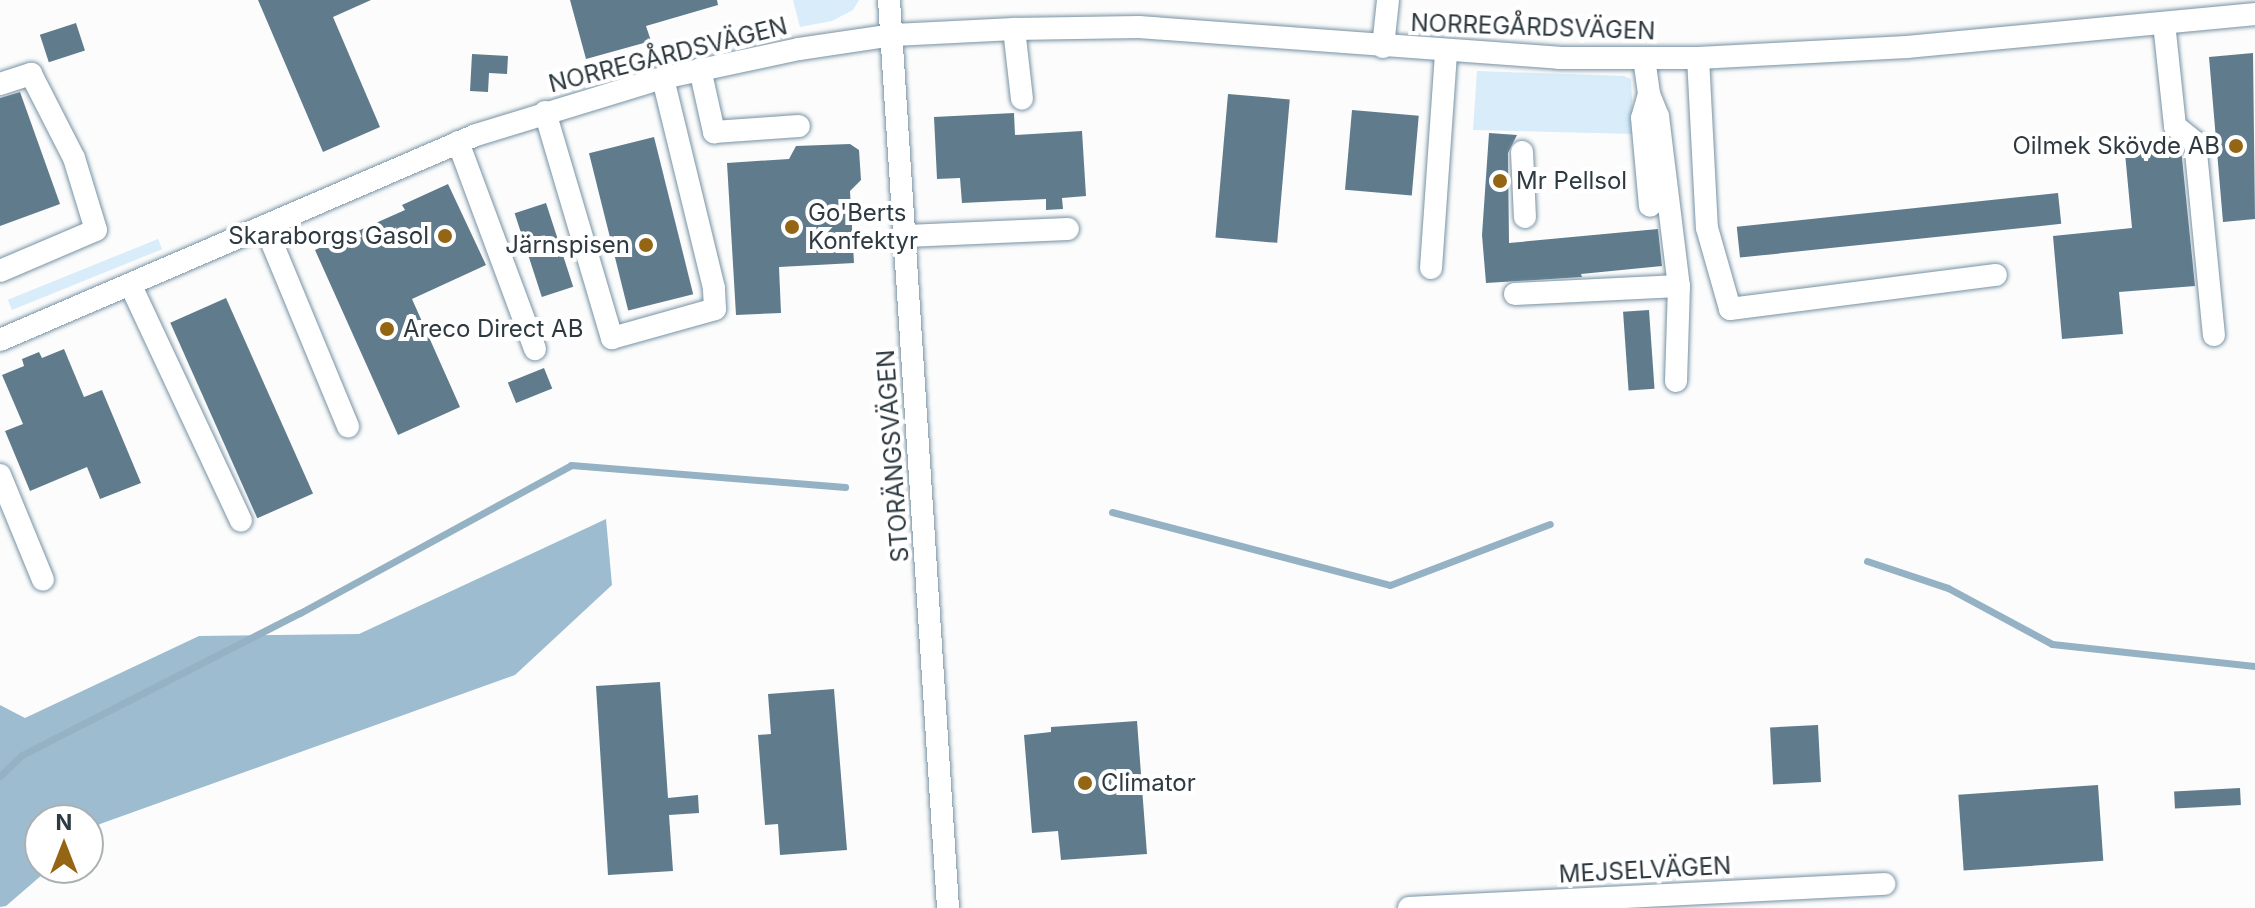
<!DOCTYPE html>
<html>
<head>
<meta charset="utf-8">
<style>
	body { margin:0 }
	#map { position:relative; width:2255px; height:908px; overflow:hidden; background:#fcfcfc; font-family:Inter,sans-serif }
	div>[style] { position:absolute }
	.green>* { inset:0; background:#d8ecf9; transform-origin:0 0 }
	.forest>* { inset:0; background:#9ebccf }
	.stream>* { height:7px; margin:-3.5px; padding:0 3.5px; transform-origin:3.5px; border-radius:3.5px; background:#94b2c4 }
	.building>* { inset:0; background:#5f7b8c; transform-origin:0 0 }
	.roads { filter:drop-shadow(0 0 2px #7792a4) drop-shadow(0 0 2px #7792a4) }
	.minor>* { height:22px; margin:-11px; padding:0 11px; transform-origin:11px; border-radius:11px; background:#fff }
	.dots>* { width:22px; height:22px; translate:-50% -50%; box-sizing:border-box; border:4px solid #fff; border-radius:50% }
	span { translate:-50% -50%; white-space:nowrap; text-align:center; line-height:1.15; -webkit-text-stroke:8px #fff; paint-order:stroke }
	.street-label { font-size:24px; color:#2e3a41 }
	.poi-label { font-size:24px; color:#2e3a41 }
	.right { translate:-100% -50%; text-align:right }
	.left { translate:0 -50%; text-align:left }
	.north { position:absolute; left:24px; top:804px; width:80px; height:80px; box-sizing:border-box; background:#fff; border:2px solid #abb0b3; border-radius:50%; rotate:0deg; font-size:22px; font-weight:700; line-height:32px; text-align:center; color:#2e3a41 }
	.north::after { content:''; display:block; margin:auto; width:28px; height:36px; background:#946613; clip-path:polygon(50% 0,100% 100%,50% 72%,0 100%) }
</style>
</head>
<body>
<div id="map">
	<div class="green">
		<i style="clip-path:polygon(793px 0,859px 0,853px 10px,832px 21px,800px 27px)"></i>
		<i style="clip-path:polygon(1477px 71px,1624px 76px,1631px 79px,1634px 134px,1473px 130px)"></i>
		<i style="left:158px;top:239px;width:11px;height:162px;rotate:68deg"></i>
	</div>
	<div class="forest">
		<i style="clip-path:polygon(606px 519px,612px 585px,515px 675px,100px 824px,88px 835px,88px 820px,40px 820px,40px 868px,50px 868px,6px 906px,0 907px,0 705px,25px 718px,199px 636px,359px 634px)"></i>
	</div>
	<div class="stream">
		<i style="left:1112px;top:512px;width:287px;rotate:14.7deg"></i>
		<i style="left:1390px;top:585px;width:171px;rotate:-20.9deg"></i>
		<i style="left:1867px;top:561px;width:85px;rotate:18.4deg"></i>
		<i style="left:1948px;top:588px;width:118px;rotate:28.3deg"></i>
		<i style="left:2052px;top:644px;width:204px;rotate:6.2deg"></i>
		<i style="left:0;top:776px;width:30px;rotate:-44deg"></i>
		<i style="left:22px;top:755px;width:312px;rotate:-27.1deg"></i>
		<i style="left:300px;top:613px;width:309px;rotate:-28.6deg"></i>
		<i style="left:571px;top:465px;width:275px;rotate:4.6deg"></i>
	</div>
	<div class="building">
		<i style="clip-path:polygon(258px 0,371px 0,333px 17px,380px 127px,323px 152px)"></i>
		<i style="clip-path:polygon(570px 0,717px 0,718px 5px,646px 26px,651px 41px,586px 59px)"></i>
		<i style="left:76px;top:23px;width:29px;height:38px;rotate:72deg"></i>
		<i style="clip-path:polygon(2253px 53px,2255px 219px,2223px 222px,2209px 57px)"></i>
		<i style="clip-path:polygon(472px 54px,508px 56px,507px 74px,489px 73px,488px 92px,470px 91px)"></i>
		<i style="clip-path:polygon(20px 92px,60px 204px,0 226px,0 98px)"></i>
		<i style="left:1228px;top:94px;width:62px;height:144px;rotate:5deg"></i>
		<i style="left:1352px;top:110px;width:67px;height:80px;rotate:5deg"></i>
		<i style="clip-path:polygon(1014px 113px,1015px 135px,1082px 131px,1086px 196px,1062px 198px,1063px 209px,1046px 210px,1046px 199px,962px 203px,960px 178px,937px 179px,934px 117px)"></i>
		<i style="clip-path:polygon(1489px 133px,1517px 135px,1508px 153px,1509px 243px,1658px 229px,1662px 266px,1581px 274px,1582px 277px,1486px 283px,1482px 235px)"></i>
		<i style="left:654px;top:137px;width:162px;height:67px;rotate:76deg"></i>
		<i style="clip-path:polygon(850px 144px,859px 150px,861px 180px,850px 191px,854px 263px,779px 267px,781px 313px,736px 315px,727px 163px,789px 159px,796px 146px)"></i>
		<i style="clip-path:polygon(2181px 148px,2195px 286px,2119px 292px,2123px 334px,2062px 339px,2053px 236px,2132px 228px,2125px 153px)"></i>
		<i style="clip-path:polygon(448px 184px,486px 265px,412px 299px,460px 407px,398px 435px,315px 250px,405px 210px,402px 205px)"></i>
		<i style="left:2058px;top:193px;width:31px;height:323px;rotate:84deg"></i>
		<i style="left:546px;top:203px;width:88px;height:33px;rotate:72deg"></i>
		<i style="left:226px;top:298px;width:214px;height:61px;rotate:66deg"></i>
		<i style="left:1649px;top:310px;width:79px;height:26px;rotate:86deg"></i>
		<i style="clip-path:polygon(64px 349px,84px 397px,102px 390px,141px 483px,100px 499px,87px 467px,30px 491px,5px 431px,23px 424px,2px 375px,24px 366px,22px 359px,39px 352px,42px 358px)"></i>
		<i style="left:544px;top:368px;width:22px;height:39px;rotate:68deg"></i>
		<i style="clip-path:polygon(660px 682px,668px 798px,698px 795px,699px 813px,669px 815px,673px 871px,608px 875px,596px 686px)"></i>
		<i style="clip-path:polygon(834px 689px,847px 850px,780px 855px,778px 824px,765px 825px,758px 735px,771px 734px,768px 694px)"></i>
		<i style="clip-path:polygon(1137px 721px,1147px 854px,1061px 860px,1058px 831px,1032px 833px,1024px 735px,1051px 732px,1051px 727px)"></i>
		<i style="left:1818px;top:725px;width:57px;height:48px;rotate:87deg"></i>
		<i style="left:2098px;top:785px;width:76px;height:140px;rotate:86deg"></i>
		<i style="left:2240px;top:788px;width:17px;height:66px;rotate:87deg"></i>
	</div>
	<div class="roads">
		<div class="minor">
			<i style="left:889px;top:0;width:910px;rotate:86.28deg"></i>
			<i style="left:2164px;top:23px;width:104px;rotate:83.9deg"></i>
			<i style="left:2175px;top:126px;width:26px;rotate:39deg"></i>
			<i style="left:2195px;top:142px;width:194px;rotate:84.4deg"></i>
			<i style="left:1014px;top:29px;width:70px;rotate:83.5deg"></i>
			<i style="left:1383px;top:47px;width:47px;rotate:-83.9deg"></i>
			<i style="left:1644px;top:58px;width:36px;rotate:82deg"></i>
			<i style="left:1649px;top:94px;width:25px;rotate:106deg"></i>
			<i style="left:1642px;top:118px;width:88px;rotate:84.8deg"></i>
			<i style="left:1698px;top:58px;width:170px;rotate:87deg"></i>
			<i style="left:1707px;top:228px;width:84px;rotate:74.1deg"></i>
			<i style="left:1730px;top:309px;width:268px;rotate:-7.3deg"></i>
			<i style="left:700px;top:69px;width:65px;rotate:77.5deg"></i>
			<i style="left:714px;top:132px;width:85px;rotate:-4deg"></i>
			<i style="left:0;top:84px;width:33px;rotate:-18deg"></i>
			<i style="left:31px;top:74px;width:94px;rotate:62.9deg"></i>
			<i style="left:74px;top:158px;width:75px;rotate:73deg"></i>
			<i style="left:96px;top:230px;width:104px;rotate:156.9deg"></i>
			<i style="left:1649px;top:94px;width:24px;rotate:68deg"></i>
			<i style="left:1658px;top:116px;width:171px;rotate:83deg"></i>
			<i style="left:1679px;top:286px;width:95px;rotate:91.8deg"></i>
			<i style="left:545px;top:112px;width:236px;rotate:73.5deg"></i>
			<i style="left:612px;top:338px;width:107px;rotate:-15.7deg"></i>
			<i style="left:715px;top:309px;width:21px;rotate:-93deg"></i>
			<i style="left:714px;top:288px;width:216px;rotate:-103.7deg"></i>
			<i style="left:458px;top:142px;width:221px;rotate:69.6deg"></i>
			<i style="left:1522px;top:152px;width:65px;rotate:87.4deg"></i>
			<i style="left:265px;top:226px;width:217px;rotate:67.5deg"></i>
			<i style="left:906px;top:236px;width:162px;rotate:-2.5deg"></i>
			<i style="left:1431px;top:268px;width:218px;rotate:-86deg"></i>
			<i style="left:131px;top:286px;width:259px;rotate:64.9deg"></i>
			<i style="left:1515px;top:294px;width:164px;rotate:-2.8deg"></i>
			<i style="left:0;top:340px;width:518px;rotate:-23.3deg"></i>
			<i style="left:476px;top:135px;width:195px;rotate:-17deg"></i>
			<i style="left:663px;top:78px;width:139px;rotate:-12deg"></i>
			<i style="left:799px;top:49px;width:96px;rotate:-8.4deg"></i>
			<i style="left:894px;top:35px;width:120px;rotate:-2.9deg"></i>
			<i style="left:1014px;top:29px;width:125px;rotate:-0.9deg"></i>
			<i style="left:1139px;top:27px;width:421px;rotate:4.2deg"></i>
			<i style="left:1559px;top:58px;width:139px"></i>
			<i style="left:1698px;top:58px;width:209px;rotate:-3deg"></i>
			<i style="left:1907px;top:47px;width:350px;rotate:-5.4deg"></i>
			<i style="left:0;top:475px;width:113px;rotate:67.7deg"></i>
			<i style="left:1409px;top:908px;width:476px;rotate:-2.9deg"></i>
		</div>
	</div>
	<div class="dots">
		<i style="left:2236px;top:146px;background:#946613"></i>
		<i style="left:1500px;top:181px;background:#946613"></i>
		<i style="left:792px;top:227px;background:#946613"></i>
		<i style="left:445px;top:236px;background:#946613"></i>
		<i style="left:646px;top:245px;background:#946613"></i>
		<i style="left:387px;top:329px;background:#946613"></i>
		<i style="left:1085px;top:783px;background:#946613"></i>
	</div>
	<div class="street-label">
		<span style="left:1533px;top:27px;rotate:2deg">NORREGÅRDSVÄGEN</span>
		<span style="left:668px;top:55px;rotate:-14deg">NORREGÅRDSVÄGEN</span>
		<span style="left:893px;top:456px;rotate:-94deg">STORÄNGSVÄGEN</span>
		<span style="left:1645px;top:870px;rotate:-3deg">MEJSELVÄGEN</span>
	</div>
	<div class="poi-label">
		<span class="right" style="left:2220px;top:146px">Oilmek Skövde AB</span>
		<span class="left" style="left:1516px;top:181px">Mr Pellsol</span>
		<span class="left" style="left:808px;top:227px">Go'Berts<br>Konfektyr</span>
		<span class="right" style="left:429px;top:236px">Skaraborgs Gasol</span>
		<span class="right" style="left:630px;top:245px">Järnspisen</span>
		<span class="left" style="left:403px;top:329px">Areco Direct AB</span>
		<span class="left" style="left:1101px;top:783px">Climator</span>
	</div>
	<div class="north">N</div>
</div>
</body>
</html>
